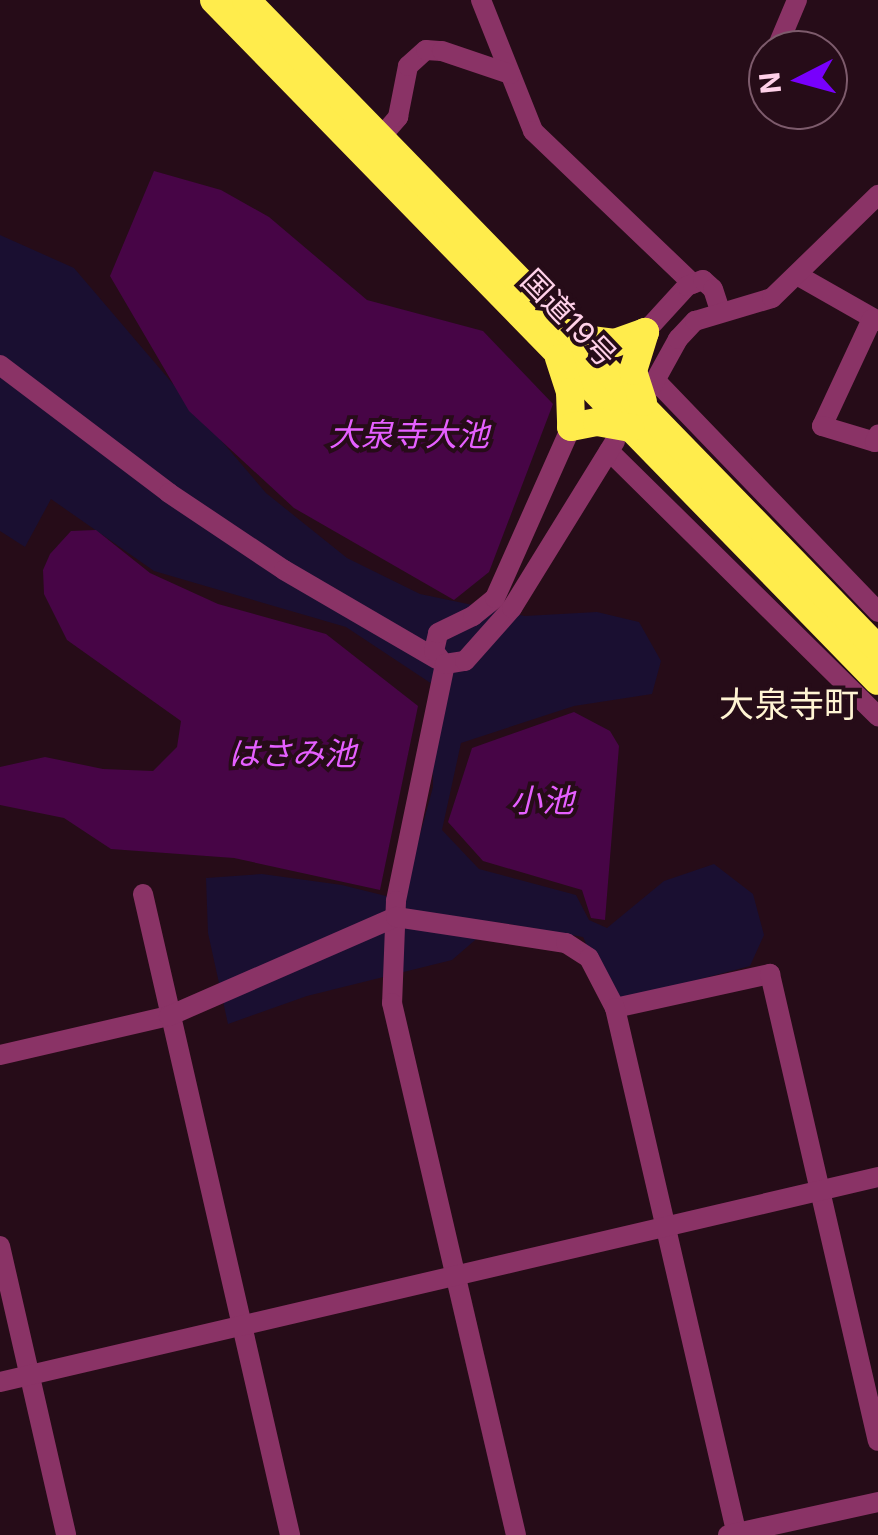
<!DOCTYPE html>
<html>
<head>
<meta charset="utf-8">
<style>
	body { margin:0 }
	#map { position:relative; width:878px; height:1535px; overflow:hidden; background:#260c18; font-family:Inter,"Noto Sans JP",sans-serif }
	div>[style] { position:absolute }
	.green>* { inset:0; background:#1a0f31 }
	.water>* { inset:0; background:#470546 }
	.minor>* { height:20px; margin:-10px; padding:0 10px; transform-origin:10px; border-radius:10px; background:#8a3366 }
	.highway>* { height:28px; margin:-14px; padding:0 14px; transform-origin:14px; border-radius:14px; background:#ffec4c }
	span { translate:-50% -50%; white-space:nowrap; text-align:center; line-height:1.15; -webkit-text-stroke:8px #260c18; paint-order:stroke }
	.street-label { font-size:30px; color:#ffd1e9 }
	.water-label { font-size:32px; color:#e55fff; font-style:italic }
	.quarter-label { font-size:35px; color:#fff4d3 }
	.north { position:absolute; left:748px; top:30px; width:100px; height:100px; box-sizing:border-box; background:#260c18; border:2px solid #7d5b6c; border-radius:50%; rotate:264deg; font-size:28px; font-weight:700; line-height:40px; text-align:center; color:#ffd1e9 }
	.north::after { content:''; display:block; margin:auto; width:35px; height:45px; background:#7800fc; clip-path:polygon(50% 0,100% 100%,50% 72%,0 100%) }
</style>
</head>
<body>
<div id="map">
	<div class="green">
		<i style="clip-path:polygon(0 235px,74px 268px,266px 493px,347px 558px,420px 594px,525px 616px,597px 612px,639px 622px,661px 661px,652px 694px,574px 706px,461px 743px,442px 830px,479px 869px,576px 895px,589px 920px,607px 928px,664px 881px,714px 864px,753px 894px,764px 935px,750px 966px,614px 1002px,583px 937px,496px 922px,452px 960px,307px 996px,228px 1024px,208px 933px,206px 878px,262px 874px,342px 885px,402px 900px,433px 787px,432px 684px,346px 627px,154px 571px,51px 499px,25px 547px,0 531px)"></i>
	</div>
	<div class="water">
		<i style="clip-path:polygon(154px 171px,221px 190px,269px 217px,367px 300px,483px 331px,553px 404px,489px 572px,454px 600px,294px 508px,189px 411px,110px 276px)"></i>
		<i style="clip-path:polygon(96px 530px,150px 573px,218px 604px,326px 634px,418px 706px,380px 890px,234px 858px,111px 849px,64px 818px,0 805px,0 767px,45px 757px,103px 769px,153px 771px,177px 747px,181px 721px,67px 640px,44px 594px,43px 570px,50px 554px,71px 531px)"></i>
		<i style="clip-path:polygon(574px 712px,610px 731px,619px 746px,605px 920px,591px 918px,582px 890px,483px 861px,448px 822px,472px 748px)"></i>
	</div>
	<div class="minor">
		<i style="left:481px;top:0;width:141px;rotate:68.3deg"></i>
		<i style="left:533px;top:131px;width:221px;rotate:43.7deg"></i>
		<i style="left:776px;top:50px;width:54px;rotate:-67.2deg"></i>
		<i style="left:380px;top:138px;width:28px;rotate:-49deg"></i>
		<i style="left:398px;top:117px;width:52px;rotate:-78.9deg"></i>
		<i style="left:408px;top:66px;width:24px;rotate:-42deg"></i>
		<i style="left:426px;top:50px;width:16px;rotate:4deg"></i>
		<i style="left:442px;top:51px;width:72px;rotate:18.7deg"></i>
		<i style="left:797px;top:275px;width:93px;rotate:29.6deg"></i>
		<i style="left:872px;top:319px;width:118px;rotate:115deg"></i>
		<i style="left:822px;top:426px;width:55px;rotate:16.8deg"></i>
		<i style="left:875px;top:442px;width:8px;rotate:-67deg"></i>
		<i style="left:645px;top:332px;width:62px;rotate:-47.6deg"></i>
		<i style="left:687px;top:286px;width:17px;rotate:-21deg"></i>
		<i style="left:703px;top:280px;width:13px;rotate:42deg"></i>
		<i style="left:713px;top:289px;width:22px;rotate:72deg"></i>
		<i style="left:0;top:365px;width:212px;rotate:37.1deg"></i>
		<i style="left:169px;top:493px;width:138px;rotate:33.8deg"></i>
		<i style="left:284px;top:570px;width:177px;rotate:30.2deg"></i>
		<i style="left:655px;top:380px;width:322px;rotate:46.1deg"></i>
		<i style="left:651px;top:388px;width:56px;rotate:-61.1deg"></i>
		<i style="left:678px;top:339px;width:25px;rotate:-47deg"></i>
		<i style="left:695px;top:321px;width:80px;rotate:-16.6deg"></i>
		<i style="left:772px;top:298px;width:148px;rotate:-44.2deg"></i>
		<i style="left:609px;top:451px;width:378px;rotate:44.6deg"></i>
		<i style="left:443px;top:663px;width:15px;rotate:-127deg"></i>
		<i style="left:434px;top:651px;width:18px;rotate:-77deg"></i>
		<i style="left:438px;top:633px;width:39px;rotate:-26deg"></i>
		<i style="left:473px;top:616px;width:28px;rotate:-39deg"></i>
		<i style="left:495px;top:598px;width:187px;rotate:-66deg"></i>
		<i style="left:445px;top:664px;width:242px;rotate:101.7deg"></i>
		<i style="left:396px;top:901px;width:102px;rotate:92.2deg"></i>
		<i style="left:392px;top:1003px;width:546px;rotate:76.88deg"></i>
		<i style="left:445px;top:664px;width:20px;rotate:-9deg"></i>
		<i style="left:465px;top:661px;width:71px;rotate:-48.4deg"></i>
		<i style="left:512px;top:608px;width:196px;rotate:-58.3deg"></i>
		<i style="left:143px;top:894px;width:658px;rotate:77.08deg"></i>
		<i style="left:615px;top:1008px;width:159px;rotate:-12.4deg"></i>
		<i style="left:770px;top:974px;width:479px;rotate:77deg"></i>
		<i style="left:0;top:1055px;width:173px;rotate:-13deg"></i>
		<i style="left:169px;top:1016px;width:248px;rotate:-23.6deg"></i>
		<i style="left:396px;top:917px;width:172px;rotate:8.7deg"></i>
		<i style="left:566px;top:943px;width:27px;rotate:33deg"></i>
		<i style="left:589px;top:958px;width:56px;rotate:62.5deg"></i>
		<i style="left:615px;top:1008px;width:541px;rotate:76.97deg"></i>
		<i style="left:0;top:1246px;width:296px;rotate:77.1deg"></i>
		<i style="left:0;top:1382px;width:902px;rotate:-13.14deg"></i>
		<i style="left:728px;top:1535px;width:154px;rotate:-12.4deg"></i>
	</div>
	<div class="highway">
		<i style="left:214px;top:0;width:951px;rotate:45.72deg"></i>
		<i style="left:246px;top:0;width:906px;rotate:45.76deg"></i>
		<i style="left:575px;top:338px;width:40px;rotate:7.1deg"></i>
		<i style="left:615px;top:343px;width:32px;rotate:-20deg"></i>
		<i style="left:559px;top:358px;width:36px;rotate:72deg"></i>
		<i style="left:570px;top:392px;width:35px;rotate:88deg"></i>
		<i style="left:571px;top:427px;width:26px;rotate:-11deg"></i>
		<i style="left:597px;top:422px;width:34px;rotate:10deg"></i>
		<i style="left:643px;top:402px;width:33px;rotate:-108deg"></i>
		<i style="left:633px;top:371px;width:41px;rotate:-72.9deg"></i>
	</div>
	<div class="street-label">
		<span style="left:569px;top:318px;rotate:46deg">国道19号</span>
	</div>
	<div class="water-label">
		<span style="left:409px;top:435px">大泉寺大池</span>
		<span style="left:292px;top:754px">はさみ池</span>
		<span style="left:542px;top:801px">小池</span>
	</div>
	<div class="quarter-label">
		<span style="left:789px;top:704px">大泉寺町</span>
	</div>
	<div class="north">N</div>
</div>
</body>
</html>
